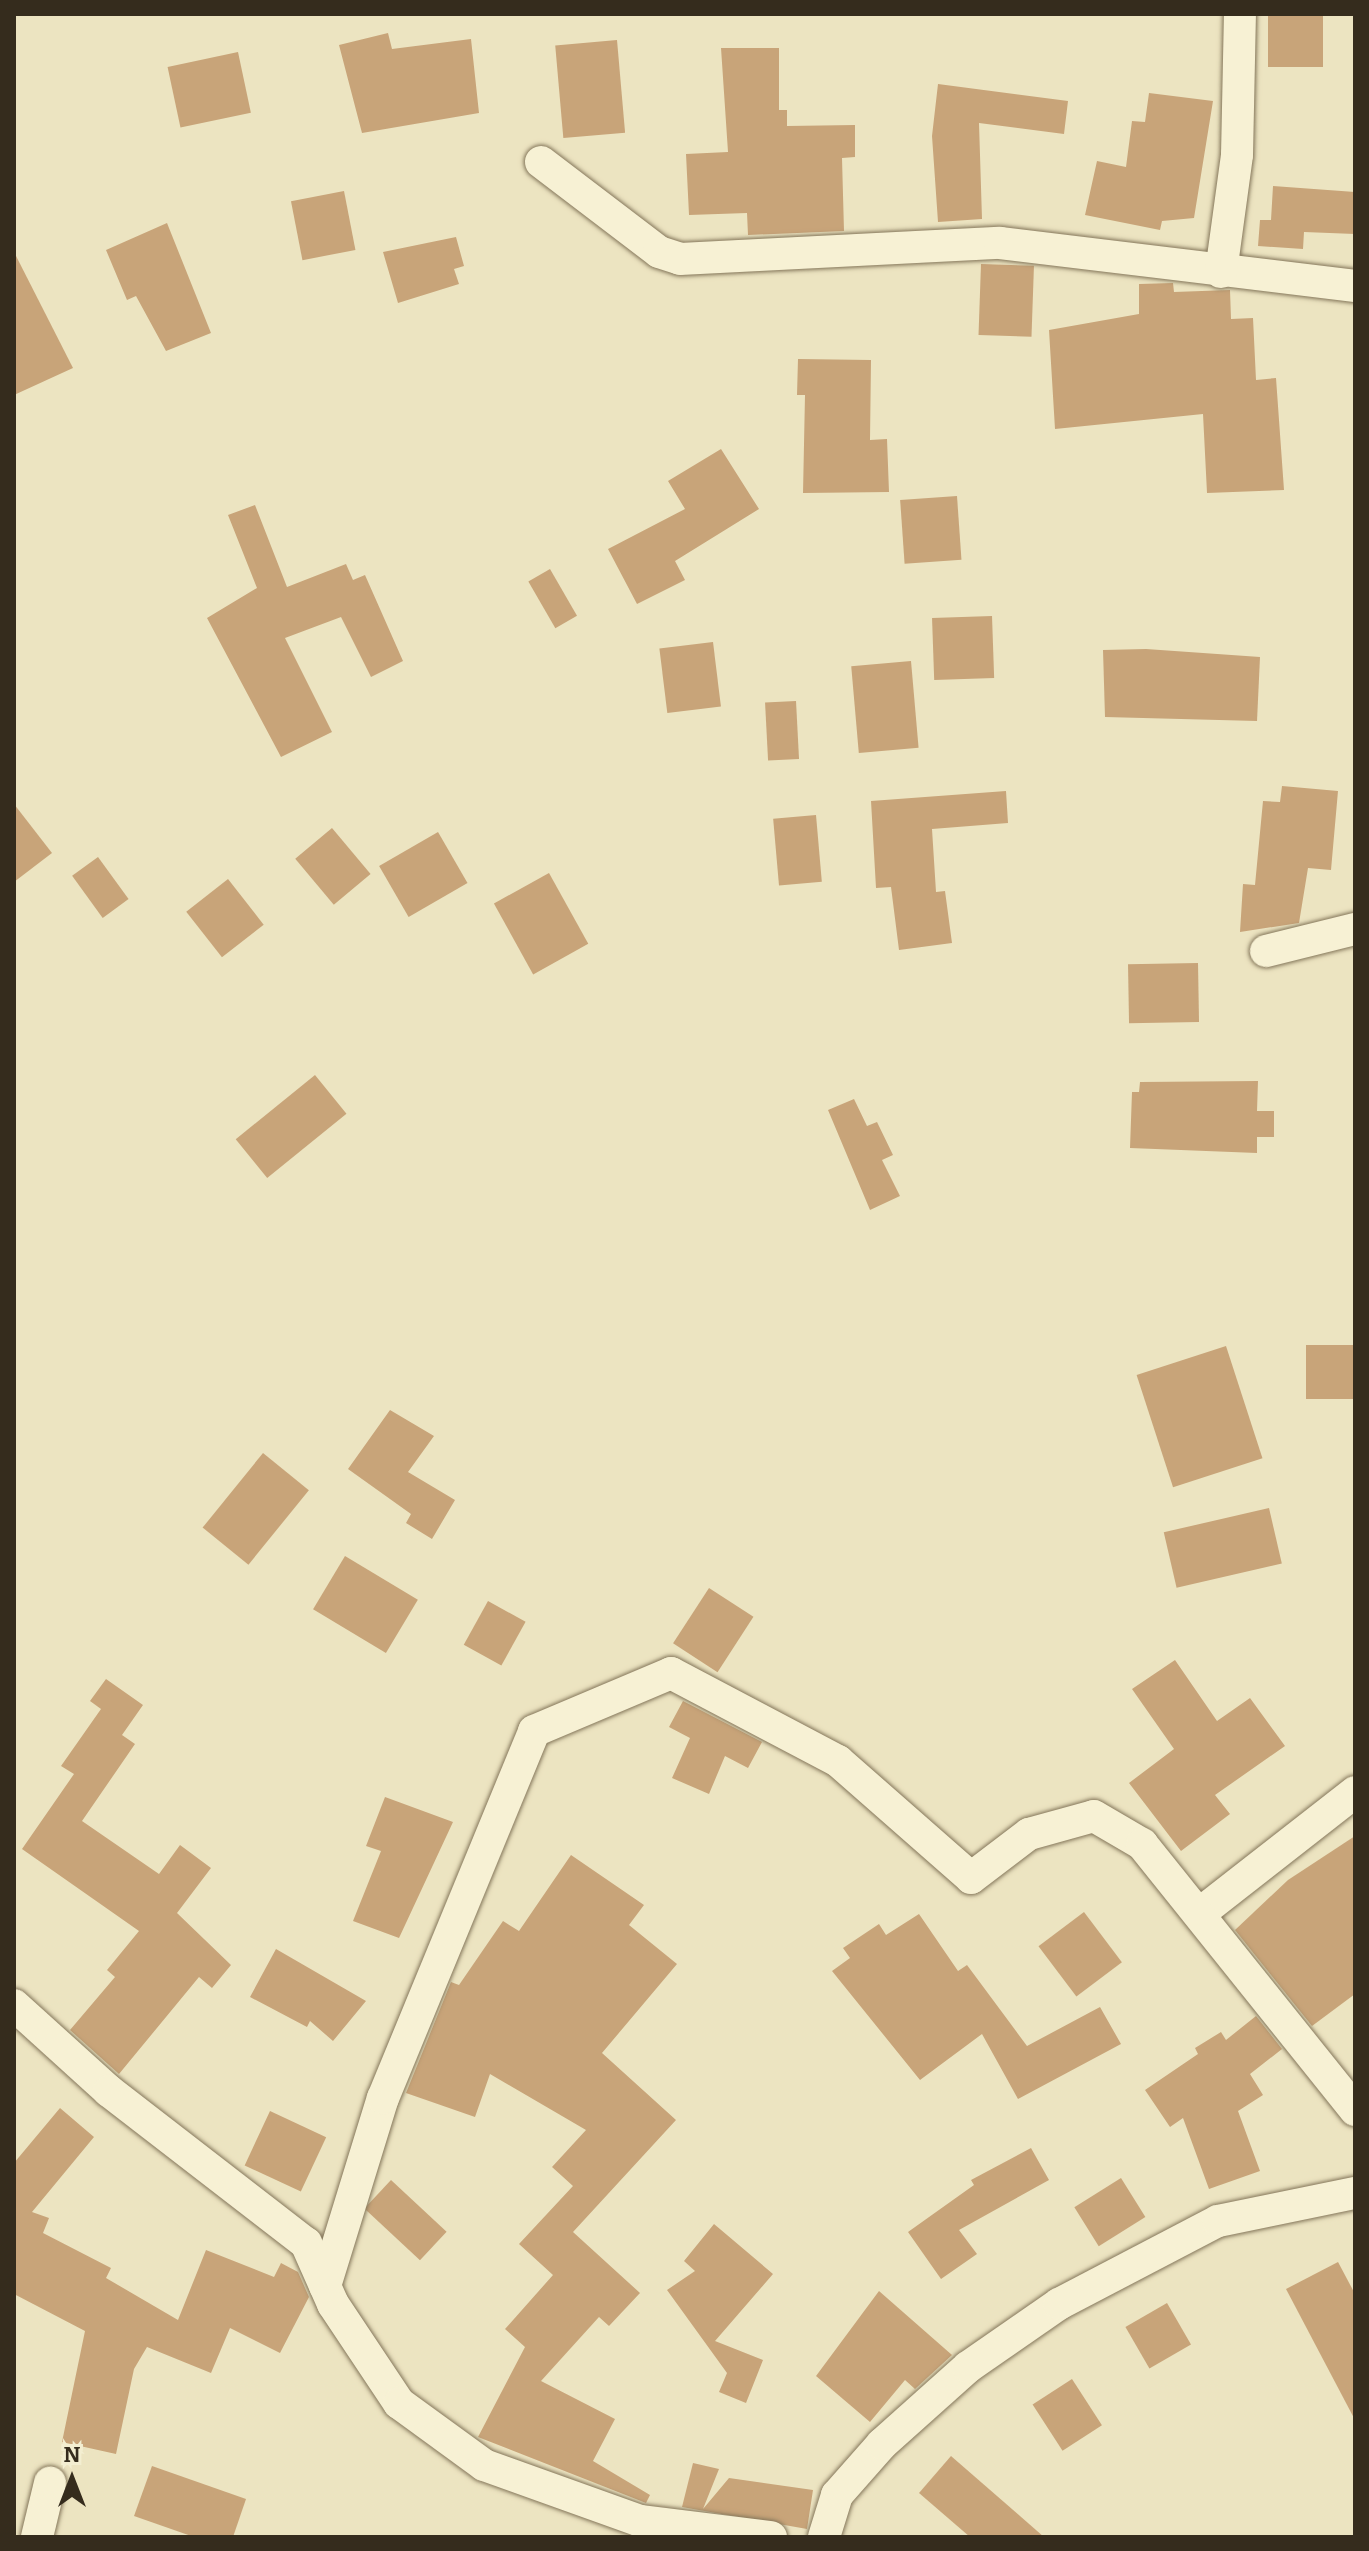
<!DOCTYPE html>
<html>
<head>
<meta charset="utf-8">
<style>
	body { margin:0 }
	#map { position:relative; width:1369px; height:2551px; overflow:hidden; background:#ece4c1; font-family:Bitter,serif }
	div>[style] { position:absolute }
	.building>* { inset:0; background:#c8a479; transform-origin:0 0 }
	.roads { filter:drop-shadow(0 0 2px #84765a) drop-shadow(0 0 2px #84765a) }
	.minor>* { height:32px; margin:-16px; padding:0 16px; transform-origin:16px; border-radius:16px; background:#f7f1d4 }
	span { translate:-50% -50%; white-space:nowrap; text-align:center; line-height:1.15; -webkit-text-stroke:6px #f3eed1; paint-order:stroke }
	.frame { position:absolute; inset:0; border:16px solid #352c1d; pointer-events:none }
	.north { position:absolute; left:32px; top:2439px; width:80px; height:80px; -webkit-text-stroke:6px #f3eed1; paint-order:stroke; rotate:0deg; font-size:22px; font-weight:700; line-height:32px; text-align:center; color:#352c1d }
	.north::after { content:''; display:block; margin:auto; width:28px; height:36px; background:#352c1d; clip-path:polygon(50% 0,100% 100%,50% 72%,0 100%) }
</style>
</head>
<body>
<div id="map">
	<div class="building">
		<i style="left:1268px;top:14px;width:55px;height:53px"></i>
		<i style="clip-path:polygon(388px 33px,392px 49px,471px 39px,479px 113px,362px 133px,339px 45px)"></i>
		<i style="left:617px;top:40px;width:93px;height:62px;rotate:85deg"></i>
		<i style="clip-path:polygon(721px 48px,779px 48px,779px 110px,787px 110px,787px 126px,855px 125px,855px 157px,842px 158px,844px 231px,748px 235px,747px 213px,689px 215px,686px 154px,728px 152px)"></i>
		<i style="left:238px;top:52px;width:62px;height:72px;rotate:78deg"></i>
		<i style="clip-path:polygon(938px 84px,1068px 101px,1064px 134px,979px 123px,982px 219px,938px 222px,932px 136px)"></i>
		<i style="clip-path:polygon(1149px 93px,1213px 101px,1194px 218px,1162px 221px,1160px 230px,1085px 215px,1097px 161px,1126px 167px,1132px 121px,1145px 122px)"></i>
		<i style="clip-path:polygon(1273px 186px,1355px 192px,1355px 234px,1304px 232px,1303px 249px,1258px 246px,1260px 220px,1271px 220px)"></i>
		<i style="left:344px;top:191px;width:60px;height:54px;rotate:79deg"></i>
		<i style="clip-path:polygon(167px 223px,211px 333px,166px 351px,136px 296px,127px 300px,106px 250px)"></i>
		<i style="clip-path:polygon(456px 237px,464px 266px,454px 269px,459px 284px,398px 303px,383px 252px)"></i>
		<i style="clip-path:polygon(14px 252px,73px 368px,14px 395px)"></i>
		<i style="left:981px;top:264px;width:53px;height:71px;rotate:2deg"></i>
		<i style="clip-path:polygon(1173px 283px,1174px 292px,1230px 290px,1231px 319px,1253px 318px,1256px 380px,1276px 378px,1284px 490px,1207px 493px,1203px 414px,1055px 429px,1049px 330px,1139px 314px,1139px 284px)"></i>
		<i style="clip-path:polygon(798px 359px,871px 360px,870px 440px,887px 439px,889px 492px,803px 493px,805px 395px,797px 395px)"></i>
		<i style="clip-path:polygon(721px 449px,759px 509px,675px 561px,685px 580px,637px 604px,608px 549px,685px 509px,668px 481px)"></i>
		<i style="left:957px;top:496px;width:64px;height:57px;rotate:86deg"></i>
		<i style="clip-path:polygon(255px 505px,287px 587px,346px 564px,353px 580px,365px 575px,403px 661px,371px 677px,341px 617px,285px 638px,332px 732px,281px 757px,207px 618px,257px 588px,228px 515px)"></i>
		<i style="left:550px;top:569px;width:54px;height:25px;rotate:60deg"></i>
		<i style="left:992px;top:616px;width:62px;height:60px;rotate:88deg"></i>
		<i style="left:713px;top:642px;width:65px;height:54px;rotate:83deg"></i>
		<i style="clip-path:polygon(1146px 649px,1260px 657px,1257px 721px,1105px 717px,1103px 650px)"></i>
		<i style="left:911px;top:661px;width:87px;height:60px;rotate:85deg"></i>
		<i style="left:796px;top:701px;width:58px;height:31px;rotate:87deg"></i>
		<i style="clip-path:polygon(1282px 786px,1338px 791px,1331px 870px,1308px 868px,1299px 923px,1240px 932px,1243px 884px,1255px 885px,1263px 801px,1280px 802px)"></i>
		<i style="clip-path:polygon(1006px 791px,1008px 823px,932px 829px,936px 892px,945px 891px,952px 943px,899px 950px,891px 887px,876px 888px,871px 801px)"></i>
		<i style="clip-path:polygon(14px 804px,52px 853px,14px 882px)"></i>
		<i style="left:816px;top:815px;width:67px;height:43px;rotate:85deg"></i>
		<i style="left:332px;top:828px;width:60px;height:48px;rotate:50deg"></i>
		<i style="left:438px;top:832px;width:59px;height:68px;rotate:60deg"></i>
		<i style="left:98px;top:857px;width:52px;height:32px;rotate:54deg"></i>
		<i style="left:549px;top:873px;width:81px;height:63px;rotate:61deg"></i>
		<i style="left:228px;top:879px;width:58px;height:53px;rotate:52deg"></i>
		<i style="left:1198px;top:963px;width:59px;height:70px;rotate:89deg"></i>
		<i style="left:315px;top:1075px;width:50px;height:102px;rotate:51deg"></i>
		<i style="clip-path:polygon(1258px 1081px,1257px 1111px,1274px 1111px,1274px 1137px,1257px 1137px,1257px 1153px,1130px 1148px,1132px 1092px,1139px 1092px,1140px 1082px)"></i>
		<i style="clip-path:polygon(854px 1099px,867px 1126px,877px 1122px,893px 1155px,882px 1160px,900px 1196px,870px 1210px,828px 1110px)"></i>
		<i style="left:1355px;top:1345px;width:54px;height:49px;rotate:90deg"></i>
		<i style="left:1226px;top:1346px;width:118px;height:94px;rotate:72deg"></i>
		<i style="clip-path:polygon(390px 1410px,434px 1436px,408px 1472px,455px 1500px,432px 1539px,406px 1523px,411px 1514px,348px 1469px)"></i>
		<i style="left:263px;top:1453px;width:59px;height:96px;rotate:39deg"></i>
		<i style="left:1269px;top:1508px;width:57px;height:108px;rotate:77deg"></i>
		<i style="left:345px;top:1556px;width:85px;height:62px;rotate:31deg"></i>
		<i style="left:709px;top:1588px;width:53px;height:66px;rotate:33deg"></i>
		<i style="left:488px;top:1601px;width:43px;height:50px;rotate:29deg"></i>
		<i style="clip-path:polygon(1175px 1660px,1217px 1721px,1250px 1698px,1285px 1746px,1215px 1795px,1230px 1814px,1181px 1851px,1129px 1783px,1174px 1749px,1132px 1689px)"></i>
		<i style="clip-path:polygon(106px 1679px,143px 1705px,122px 1735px,135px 1744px,82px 1821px,159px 1874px,180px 1845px,211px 1868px,177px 1913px,231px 1965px,212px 1988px,199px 1977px,119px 2074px,70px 2030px,115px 1977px,107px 1970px,139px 1931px,22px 1849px,74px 1774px,61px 1766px,101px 1709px,90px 1701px)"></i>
		<i style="clip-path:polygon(683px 1701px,762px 1742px,748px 1768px,725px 1756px,709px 1794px,672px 1778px,690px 1738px,669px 1727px)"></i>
		<i style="clip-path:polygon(385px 1797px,453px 1822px,399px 1938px,353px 1921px,381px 1851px,366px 1846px)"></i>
		<i style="clip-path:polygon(1355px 1836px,1355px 1994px,1312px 2026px,1235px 1930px,1288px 1880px)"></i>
		<i style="clip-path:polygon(571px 1855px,644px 1905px,629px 1925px,677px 1964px,602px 2053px,676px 2120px,573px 2232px,640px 2293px,609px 2326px,599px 2317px,541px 2381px,615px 2419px,593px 2461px,650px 2495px,646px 2503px,478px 2437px,525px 2347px,505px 2329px,553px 2275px,519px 2244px,573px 2186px,552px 2167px,586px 2130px,490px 2074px,475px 2117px,406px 2093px,451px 1982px,459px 1985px,503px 1921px,519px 1931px)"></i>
		<i style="left:1084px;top:1912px;width:63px;height:57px;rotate:53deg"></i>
		<i style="clip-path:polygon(919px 1914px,958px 1971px,967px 1965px,1027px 2046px,1100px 2007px,1121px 2044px,1018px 2099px,982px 2034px,920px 2080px,832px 1971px,850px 1958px,843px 1948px,879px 1924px,886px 1935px)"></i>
		<i style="clip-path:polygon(276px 1949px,366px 2001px,333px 2041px,310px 2021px,307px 2027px,250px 1997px)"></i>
		<i style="clip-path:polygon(1256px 2016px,1282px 2049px,1250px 2074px,1263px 2095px,1238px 2111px,1260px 2171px,1209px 2189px,1183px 2118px,1170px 2127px,1145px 2090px,1198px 2054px,1195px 2048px,1221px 2032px,1226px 2040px)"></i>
		<i style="clip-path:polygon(60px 2108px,94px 2137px,32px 2212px,49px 2218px,43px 2233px,111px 2268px,106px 2278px,178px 2320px,206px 2250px,274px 2277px,281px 2263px,298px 2272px,309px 2297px,280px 2353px,230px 2328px,211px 2373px,147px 2347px,134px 2369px,116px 2454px,62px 2442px,85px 2331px,14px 2294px,14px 2163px)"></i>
		<i style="left:270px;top:2111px;width:62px;height:60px;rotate:25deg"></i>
		<i style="clip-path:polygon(1031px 2148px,1049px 2180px,959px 2230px,977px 2254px,941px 2279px,908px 2232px,974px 2185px,971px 2180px)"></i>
		<i style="left:1121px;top:2178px;width:46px;height:55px;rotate:58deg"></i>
		<i style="left:391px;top:2180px;width:76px;height:39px;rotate:43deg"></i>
		<i style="clip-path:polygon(714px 2224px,773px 2274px,715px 2341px,763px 2360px,746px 2403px,719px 2392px,727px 2373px,667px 2290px,695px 2271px,684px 2261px)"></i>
		<i style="clip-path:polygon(1338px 2262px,1355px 2294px,1355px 2420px,1286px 2289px)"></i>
		<i style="clip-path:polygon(879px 2291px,952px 2355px,915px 2389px,905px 2380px,870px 2422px,816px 2376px)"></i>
		<i style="left:1167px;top:2303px;width:48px;height:48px;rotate:60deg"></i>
		<i style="left:1072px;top:2379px;width:55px;height:47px;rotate:57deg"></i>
		<i style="clip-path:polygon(951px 2456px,1044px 2537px,970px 2537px,919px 2493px)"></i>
		<i style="clip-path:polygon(693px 2463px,719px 2469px,703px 2509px,729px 2478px,813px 2490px,807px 2529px,682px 2507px)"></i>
		<i style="clip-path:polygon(152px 2466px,246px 2499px,233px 2537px,194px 2537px,134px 2516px)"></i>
	</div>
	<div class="roads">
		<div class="minor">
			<i style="left:541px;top:162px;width:148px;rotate:37.3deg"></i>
			<i style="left:659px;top:252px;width:22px;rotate:18deg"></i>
			<i style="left:680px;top:259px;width:320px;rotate:-2.9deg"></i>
			<i style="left:1000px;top:243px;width:358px;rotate:6.9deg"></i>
			<i style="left:1221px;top:272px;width:118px;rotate:-82.2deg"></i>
			<i style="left:1237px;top:155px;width:141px;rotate:-88.8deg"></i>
			<i style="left:1266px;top:951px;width:92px;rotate:-13.9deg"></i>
			<i style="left:1199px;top:1914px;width:198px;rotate:-38deg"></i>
			<i style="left:14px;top:2005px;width:128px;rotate:42.2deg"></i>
			<i style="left:109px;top:2091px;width:249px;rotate:37.7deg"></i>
			<i style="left:306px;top:2243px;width:67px;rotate:66.1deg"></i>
			<i style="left:333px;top:2304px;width:119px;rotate:56.3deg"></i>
			<i style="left:399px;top:2403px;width:105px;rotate:36.1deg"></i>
			<i style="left:484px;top:2465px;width:166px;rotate:19.7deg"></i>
			<i style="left:640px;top:2521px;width:132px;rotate:7deg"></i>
			<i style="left:325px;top:2286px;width:197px;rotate:-72.9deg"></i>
			<i style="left:383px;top:2098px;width:397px;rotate:-67.6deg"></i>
			<i style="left:534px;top:1731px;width:149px;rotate:-22.9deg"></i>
			<i style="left:671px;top:1673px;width:189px;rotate:27.8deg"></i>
			<i style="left:838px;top:1761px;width:177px;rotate:41.3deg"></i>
			<i style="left:971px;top:1878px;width:73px;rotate:-37.2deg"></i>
			<i style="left:1029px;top:1834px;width:67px;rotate:-15.5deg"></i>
			<i style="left:1094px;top:1816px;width:56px;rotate:30.3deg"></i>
			<i style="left:1142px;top:1844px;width:341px;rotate:51.3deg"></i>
			<i style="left:37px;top:2537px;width:56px;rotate:-76.5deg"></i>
			<i style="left:824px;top:2537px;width:44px;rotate:-72.8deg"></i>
			<i style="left:837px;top:2495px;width:68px;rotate:-48.6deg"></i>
			<i style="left:882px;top:2444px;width:115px;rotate:-41.8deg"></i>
			<i style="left:968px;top:2367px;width:111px;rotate:-34.7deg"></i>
			<i style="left:1059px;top:2304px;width:179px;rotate:-27.6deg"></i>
			<i style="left:1218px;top:2221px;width:140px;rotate:-11.6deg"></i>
		</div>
	</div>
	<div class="frame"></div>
	<div class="north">N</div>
</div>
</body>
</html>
